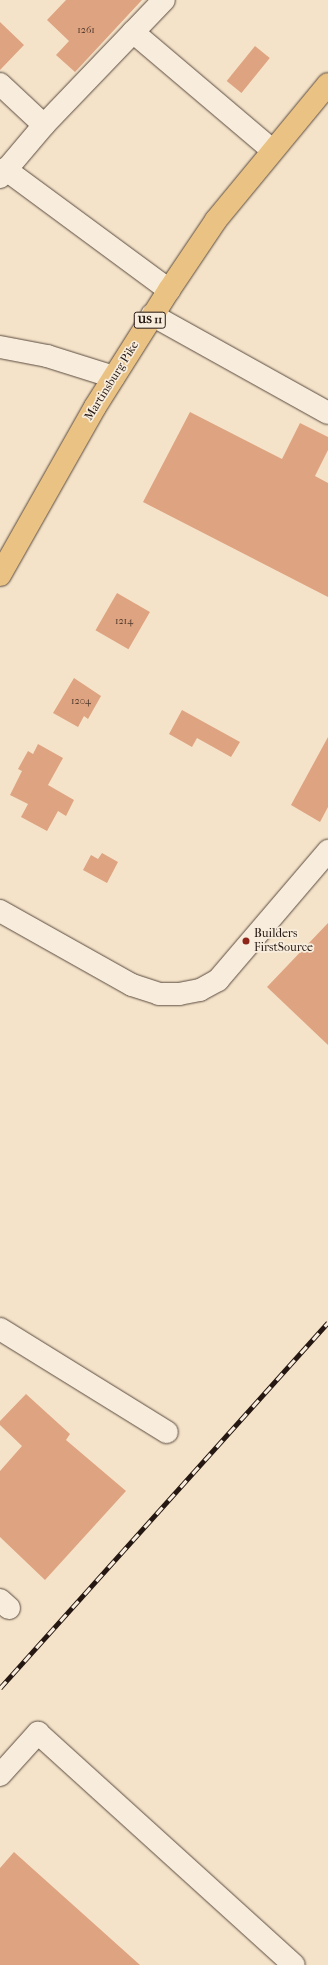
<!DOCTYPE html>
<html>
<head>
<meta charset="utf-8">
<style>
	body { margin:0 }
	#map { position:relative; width:328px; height:1965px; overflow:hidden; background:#f5e3c9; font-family:"IM FELL French Canon",serif }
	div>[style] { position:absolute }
	.building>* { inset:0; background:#dea380; transform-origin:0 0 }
	.roads { filter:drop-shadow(0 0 1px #594a3f) drop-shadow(0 0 1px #594a3f) }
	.minor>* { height:22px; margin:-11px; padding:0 11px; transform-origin:11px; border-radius:11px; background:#f8eddc }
	.major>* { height:22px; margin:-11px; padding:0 11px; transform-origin:11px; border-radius:11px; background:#eac284 }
	.rail>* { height:4.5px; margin-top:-2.25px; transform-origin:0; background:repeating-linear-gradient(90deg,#f8eddc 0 9px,#251711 0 18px); box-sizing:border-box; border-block:1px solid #251711 }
	.dots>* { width:11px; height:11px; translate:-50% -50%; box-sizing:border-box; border:2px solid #f8eddc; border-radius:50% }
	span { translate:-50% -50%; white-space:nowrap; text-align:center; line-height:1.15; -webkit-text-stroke:3.5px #f8eddc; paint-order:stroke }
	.number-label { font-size:10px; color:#533a2d }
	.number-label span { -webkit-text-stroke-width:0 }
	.shield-label span { padding:1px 3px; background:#f8eddc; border:1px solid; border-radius:3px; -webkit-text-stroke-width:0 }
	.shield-label { font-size:11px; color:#251711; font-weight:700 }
	.street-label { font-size:12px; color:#251711 }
	.poi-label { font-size:12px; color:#251711 }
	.left { translate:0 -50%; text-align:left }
</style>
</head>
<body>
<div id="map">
	<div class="building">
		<i style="clip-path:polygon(66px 0,142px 0,75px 72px,56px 55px,69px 41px,47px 20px)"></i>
		<i style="clip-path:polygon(0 22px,24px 45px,0 70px)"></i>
		<i style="left:255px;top:46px;width:19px;height:45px;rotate:39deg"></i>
		<i style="clip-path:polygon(190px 412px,282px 459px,300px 423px,328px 437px,328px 450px,315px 476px,328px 483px,328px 597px,143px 502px)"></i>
		<i style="left:117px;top:593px;width:38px;height:43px;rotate:30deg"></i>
		<i style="clip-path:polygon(74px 678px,101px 696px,88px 719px,84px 716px,78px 727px,53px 713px)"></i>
		<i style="clip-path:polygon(182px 710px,240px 742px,231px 757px,197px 738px,192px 747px,169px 734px)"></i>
		<i style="clip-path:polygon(328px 737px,328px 807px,320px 822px,291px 805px)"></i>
		<i style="clip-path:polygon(38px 744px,63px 758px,48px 785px,74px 800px,66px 816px,58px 811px,47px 831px,21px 817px,28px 804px,10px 795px,22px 771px,18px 769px,28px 751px,33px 754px)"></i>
		<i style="clip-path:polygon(102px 853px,118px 862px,107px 883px,83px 870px,91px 855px,98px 859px)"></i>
		<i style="clip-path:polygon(328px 923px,328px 1045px,267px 987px)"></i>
		<i style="clip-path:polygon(26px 1394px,70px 1434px,66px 1440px,126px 1491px,45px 1580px,0 1537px,0 1471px,22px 1446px,0 1425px,0 1421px)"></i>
		<i style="clip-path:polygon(14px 1852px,140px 1965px,0 1965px,0 1868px)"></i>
	</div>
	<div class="roads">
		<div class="minor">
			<i style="left:133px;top:32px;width:182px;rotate:40.3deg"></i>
			<i style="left:0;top:84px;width:60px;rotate:43deg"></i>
			<i style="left:5px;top:169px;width:204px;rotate:36.4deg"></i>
			<i style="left:0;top:177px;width:68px;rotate:-49.8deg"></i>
			<i style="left:44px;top:125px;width:173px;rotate:-46.2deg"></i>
			<i style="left:152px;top:315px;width:201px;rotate:29.1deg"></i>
			<i style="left:0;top:347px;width:48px;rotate:10.8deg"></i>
			<i style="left:47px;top:356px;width:70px;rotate:17.4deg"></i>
			<i style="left:0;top:911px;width:151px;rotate:29.3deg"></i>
			<i style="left:132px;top:985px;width:28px;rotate:18deg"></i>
			<i style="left:159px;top:994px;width:20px"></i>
			<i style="left:179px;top:994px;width:21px;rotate:-11deg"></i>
			<i style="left:200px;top:990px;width:21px;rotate:-29deg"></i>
			<i style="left:218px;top:980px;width:170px;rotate:-49.5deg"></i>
			<i style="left:0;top:1329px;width:196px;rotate:31.7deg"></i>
			<i style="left:0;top:1600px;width:12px;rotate:42deg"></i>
			<i style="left:0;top:1775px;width:57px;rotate:-47.9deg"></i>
			<i style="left:38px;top:1733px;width:345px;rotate:42.2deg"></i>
		</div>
		<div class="major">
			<i style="left:0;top:575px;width:193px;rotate:-60.5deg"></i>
			<i style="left:95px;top:407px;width:138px;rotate:-57.7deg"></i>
			<i style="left:169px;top:290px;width:84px;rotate:-56.1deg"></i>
			<i style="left:216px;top:220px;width:176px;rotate:-50.5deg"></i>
		</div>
	</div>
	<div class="rail">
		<i style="left:0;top:1688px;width:491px;rotate:-48.1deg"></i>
	</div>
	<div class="dots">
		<i style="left:246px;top:941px;background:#8f2418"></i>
	</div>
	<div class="number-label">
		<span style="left:86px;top:31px">1261</span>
		<span style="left:124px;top:622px">1214</span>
		<span style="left:81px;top:702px">1204</span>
	</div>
	<div class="shield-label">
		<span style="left:150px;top:320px">US 11</span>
	</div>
	<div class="street-label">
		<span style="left:112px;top:381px;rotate:-58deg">Martinsburg Pike</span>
	</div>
	<div class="poi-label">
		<span class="left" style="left:254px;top:941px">Builders<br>FirstSource</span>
	</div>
</div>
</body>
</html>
